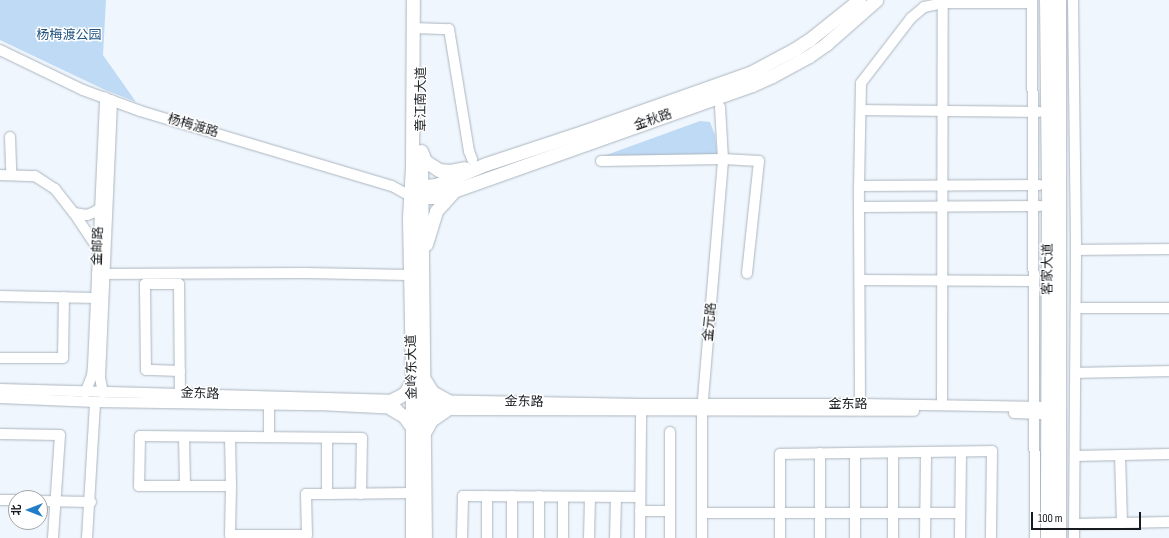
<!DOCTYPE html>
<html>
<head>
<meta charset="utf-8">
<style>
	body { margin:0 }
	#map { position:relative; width:1169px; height:538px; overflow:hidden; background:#f0f6fd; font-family:"Sofia Sans Condensed","Noto Sans SC",sans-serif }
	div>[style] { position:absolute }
	.green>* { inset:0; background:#bfdaf5 }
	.roads { filter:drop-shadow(0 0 1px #abb5bf) drop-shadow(0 0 1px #abb5bf) }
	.minor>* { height:10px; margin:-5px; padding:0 5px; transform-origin:5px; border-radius:5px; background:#fff }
	.major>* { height:13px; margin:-6.5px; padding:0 6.5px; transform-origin:6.5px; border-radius:6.5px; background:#fff }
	span { translate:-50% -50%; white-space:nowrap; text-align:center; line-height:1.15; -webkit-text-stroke:3px #fff; paint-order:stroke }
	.park-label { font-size:13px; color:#215380 }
	.street-label { font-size:13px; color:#181c20 }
	.north { position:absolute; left:8px; top:490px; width:40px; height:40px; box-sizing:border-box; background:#fff; border:1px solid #a3a4a6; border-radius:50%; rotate:270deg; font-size:11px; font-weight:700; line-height:16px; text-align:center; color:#181c20 }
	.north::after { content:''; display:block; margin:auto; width:14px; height:18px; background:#217dca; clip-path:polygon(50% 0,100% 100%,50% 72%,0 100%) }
	.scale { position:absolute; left:1031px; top:512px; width:110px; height:18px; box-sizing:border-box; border:2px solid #181c20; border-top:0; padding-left:5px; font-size:12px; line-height:14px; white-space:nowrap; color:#181c20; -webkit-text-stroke:3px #fff; paint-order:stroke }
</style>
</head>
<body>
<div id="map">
	<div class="green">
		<i style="clip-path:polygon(0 0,106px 0,103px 55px,136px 102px,103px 89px,0 40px)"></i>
		<i style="clip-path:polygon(700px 121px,710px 122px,715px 135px,717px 155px,598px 158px)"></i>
	</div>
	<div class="roads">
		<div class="minor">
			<i style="left:1032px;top:0;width:538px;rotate:89.68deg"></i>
			<i style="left:1073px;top:0;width:250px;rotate:89.3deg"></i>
			<i style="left:1076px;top:250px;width:288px;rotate:90.4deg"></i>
			<i style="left:413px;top:28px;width:36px;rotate:2deg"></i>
			<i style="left:449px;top:29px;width:124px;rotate:80.7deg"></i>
			<i style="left:469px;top:151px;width:9px;rotate:69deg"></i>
			<i style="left:0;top:50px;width:92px;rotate:25.7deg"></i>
			<i style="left:83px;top:90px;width:61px;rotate:20.2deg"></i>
			<i style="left:140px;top:111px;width:263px;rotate:16.6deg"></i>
			<i style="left:392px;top:186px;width:21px;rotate:29deg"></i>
			<i style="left:861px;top:110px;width:178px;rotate:0.6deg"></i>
			<i style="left:10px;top:137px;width:38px;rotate:88deg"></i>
			<i style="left:601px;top:161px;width:122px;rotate:-0.9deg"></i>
			<i style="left:723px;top:159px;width:36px;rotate:3deg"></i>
			<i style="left:759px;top:161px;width:113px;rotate:96.1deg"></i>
			<i style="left:0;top:175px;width:35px;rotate:2deg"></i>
			<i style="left:35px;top:176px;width:24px;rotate:33deg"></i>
			<i style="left:55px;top:189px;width:31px;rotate:52deg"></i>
			<i style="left:74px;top:213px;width:43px;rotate:56.3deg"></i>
			<i style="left:859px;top:186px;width:180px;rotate:-0.3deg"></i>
			<i style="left:860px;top:207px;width:180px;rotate:-0.3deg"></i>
			<i style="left:74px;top:213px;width:13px;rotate:9deg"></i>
			<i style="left:87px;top:215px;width:9px;rotate:-21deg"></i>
			<i style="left:95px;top:212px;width:6px;rotate:-39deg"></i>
			<i style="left:1076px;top:250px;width:93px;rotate:-0.6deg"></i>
			<i style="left:97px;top:274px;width:208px;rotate:-0.3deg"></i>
			<i style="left:305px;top:273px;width:104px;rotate:1.1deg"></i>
			<i style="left:860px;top:280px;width:174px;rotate:0.3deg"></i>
			<i style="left:0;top:296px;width:96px;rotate:1.2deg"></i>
			<i style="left:1076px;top:308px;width:93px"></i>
			<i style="left:0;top:358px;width:63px"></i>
			<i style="left:63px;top:358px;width:61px;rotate:-89.1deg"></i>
			<i style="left:180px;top:371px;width:34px;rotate:-178deg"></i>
			<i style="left:146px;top:370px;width:86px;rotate:-90.7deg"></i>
			<i style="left:145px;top:284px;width:34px"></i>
			<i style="left:179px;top:284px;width:109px;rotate:89.5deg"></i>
			<i style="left:1076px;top:373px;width:93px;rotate:-1.2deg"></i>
			<i style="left:0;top:389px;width:398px;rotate:1.6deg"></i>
			<i style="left:85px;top:393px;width:18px;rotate:-68deg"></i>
			<i style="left:92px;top:376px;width:10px;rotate:-84deg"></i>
			<i style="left:93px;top:366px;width:269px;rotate:-87.4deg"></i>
			<i style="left:103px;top:393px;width:16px;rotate:-101deg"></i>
			<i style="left:100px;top:377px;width:277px;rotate:-87.5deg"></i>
			<i style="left:0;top:398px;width:95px;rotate:2.4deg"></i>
			<i style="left:95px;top:402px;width:224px;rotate:0.8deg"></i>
			<i style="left:319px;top:405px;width:79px;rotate:2.9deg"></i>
			<i style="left:418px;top:400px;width:224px;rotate:1deg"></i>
			<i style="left:642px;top:404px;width:218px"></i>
			<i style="left:860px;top:404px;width:188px;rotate:0.9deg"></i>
			<i style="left:860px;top:404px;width:218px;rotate:-90.3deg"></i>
			<i style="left:859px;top:186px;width:103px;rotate:-88.9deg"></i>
			<i style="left:861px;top:83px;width:82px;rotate:-52.4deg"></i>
			<i style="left:911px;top:18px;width:17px;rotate:-40deg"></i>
			<i style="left:924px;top:7px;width:19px;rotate:-12deg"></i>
			<i style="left:269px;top:405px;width:32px;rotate:90deg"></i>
			<i style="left:942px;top:405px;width:402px;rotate:-89.9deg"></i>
			<i style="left:943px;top:3px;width:89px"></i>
			<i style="left:418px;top:410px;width:496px;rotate:0.1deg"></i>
			<i style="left:1014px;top:413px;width:34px;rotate:2deg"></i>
			<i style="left:0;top:434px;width:60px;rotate:1deg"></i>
			<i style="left:60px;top:435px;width:103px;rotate:93.9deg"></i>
			<i style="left:184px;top:437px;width:49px;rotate:88.8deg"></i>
			<i style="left:230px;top:437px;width:49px;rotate:88.8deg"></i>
			<i style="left:820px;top:453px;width:85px;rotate:90deg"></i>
			<i style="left:1120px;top:455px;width:68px;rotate:88.3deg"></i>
			<i style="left:1075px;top:456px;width:94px;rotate:-1.2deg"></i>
			<i style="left:327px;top:494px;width:56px;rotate:-90deg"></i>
			<i style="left:361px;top:494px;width:56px;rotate:-89deg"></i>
			<i style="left:362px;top:438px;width:222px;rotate:-179.5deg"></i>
			<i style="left:140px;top:436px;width:50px;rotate:91.1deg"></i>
			<i style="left:139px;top:486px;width:92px"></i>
			<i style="left:231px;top:486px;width:49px;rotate:91.2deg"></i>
			<i style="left:230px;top:535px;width:77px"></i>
			<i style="left:307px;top:535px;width:41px;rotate:-91.4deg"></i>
			<i style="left:306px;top:494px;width:21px"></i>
			<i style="left:327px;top:494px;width:85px;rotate:-0.7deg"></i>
			<i style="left:487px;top:496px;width:42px;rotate:90deg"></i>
			<i style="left:512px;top:496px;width:42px;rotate:90deg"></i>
			<i style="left:563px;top:497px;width:41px;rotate:90deg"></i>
			<i style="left:0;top:500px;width:16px"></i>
			<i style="left:40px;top:501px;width:51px;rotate:1.1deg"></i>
			<i style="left:640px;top:511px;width:30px"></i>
			<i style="left:702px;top:513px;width:258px"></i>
			<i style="left:1074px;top:524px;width:95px;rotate:-1.2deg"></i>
			<i style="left:87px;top:538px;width:136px;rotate:-86.6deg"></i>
			<i style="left:462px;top:538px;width:42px;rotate:-88.6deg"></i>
			<i style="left:463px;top:496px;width:177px;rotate:0.3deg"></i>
			<i style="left:539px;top:538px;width:42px;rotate:-90deg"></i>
			<i style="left:589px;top:538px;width:41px;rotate:-88.6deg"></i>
			<i style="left:615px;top:538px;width:41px;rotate:-88.6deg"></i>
			<i style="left:640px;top:538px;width:127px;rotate:-89.5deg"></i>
			<i style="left:670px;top:538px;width:106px;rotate:-90deg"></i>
			<i style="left:702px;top:538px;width:127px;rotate:-90deg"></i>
			<i style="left:702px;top:411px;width:253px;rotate:-85.2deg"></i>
			<i style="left:723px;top:159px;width:52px;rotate:-93.3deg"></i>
			<i style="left:780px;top:538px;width:84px;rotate:-90deg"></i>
			<i style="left:780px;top:454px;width:212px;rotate:-0.8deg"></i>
			<i style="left:992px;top:451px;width:87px;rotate:90.7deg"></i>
			<i style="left:855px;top:538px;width:85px;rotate:-90deg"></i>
			<i style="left:893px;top:538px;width:85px;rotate:-90deg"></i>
			<i style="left:925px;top:538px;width:86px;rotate:-89.3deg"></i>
			<i style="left:960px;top:538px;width:86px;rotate:-89.3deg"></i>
		</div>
		<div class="major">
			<i style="left:1046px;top:0;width:206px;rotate:89.4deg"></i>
			<i style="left:1048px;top:206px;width:332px;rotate:90.2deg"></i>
			<i style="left:1059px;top:0;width:538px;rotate:90deg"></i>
			<i style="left:421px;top:151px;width:11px;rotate:68deg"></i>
			<i style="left:425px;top:161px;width:17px;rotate:33deg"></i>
			<i style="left:439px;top:170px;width:11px;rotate:5deg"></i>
			<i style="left:450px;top:171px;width:15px;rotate:-11deg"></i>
			<i style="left:421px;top:160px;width:378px;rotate:89.4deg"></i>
			<i style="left:413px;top:187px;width:23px;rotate:-5deg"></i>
			<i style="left:436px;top:185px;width:54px;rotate:-22.8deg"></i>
			<i style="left:486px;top:164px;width:102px;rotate:-18.3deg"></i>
			<i style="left:583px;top:132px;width:177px;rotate:-19.5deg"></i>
			<i style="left:750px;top:73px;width:51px;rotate:-28.1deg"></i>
			<i style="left:795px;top:49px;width:17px;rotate:-33deg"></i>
			<i style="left:809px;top:40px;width:64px;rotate:-38.7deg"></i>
			<i style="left:413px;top:197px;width:23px"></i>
			<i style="left:436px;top:197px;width:335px;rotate:-19.5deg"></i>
			<i style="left:752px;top:85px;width:22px;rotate:-24deg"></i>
			<i style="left:772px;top:76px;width:42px;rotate:-28.4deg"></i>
			<i style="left:809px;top:56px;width:21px;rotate:-35deg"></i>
			<i style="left:826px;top:44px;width:67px;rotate:-41.3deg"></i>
			<i style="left:426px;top:244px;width:34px;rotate:-73deg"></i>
			<i style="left:436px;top:211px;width:25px;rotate:-48deg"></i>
			<i style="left:424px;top:379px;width:15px;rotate:58deg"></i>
			<i style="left:432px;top:392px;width:18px;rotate:29deg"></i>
			<i style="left:392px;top:400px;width:13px;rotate:-27deg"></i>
			<i style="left:404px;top:394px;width:11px;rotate:-56deg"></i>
			<i style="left:410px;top:385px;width:6px;rotate:-72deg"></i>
			<i style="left:392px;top:409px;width:14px;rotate:30deg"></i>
			<i style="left:404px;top:416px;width:16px;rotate:55deg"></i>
			<i style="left:425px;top:431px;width:13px;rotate:-61deg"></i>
			<i style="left:431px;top:420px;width:18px;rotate:-34deg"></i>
			<i style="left:412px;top:538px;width:163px;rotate:-90deg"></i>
			<i style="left:412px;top:375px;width:158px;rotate:-91.1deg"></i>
			<i style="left:409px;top:217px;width:50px;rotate:-86.6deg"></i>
			<i style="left:412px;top:167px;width:167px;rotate:-89.7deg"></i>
		</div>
	</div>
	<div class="park-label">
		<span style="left:69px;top:35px">杨梅渡公园</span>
	</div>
	<div class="street-label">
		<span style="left:421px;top:99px;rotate:-90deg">章江南大道</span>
		<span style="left:653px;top:120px;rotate:-19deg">金秋路</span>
		<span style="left:193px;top:126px;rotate:16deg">杨梅渡路</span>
		<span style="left:98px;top:246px;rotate:-88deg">金邮路</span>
		<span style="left:1048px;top:269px;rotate:-90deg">客家大道</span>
		<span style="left:710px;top:322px;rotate:-85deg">金元路</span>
		<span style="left:412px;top:367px;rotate:-91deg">金岭东大道</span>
		<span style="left:200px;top:394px;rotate:2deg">金东路</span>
		<span style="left:524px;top:402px;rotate:1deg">金东路</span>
		<span style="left:848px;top:404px">金东路</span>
	</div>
	<div class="north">北</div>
	<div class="scale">100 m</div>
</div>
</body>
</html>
